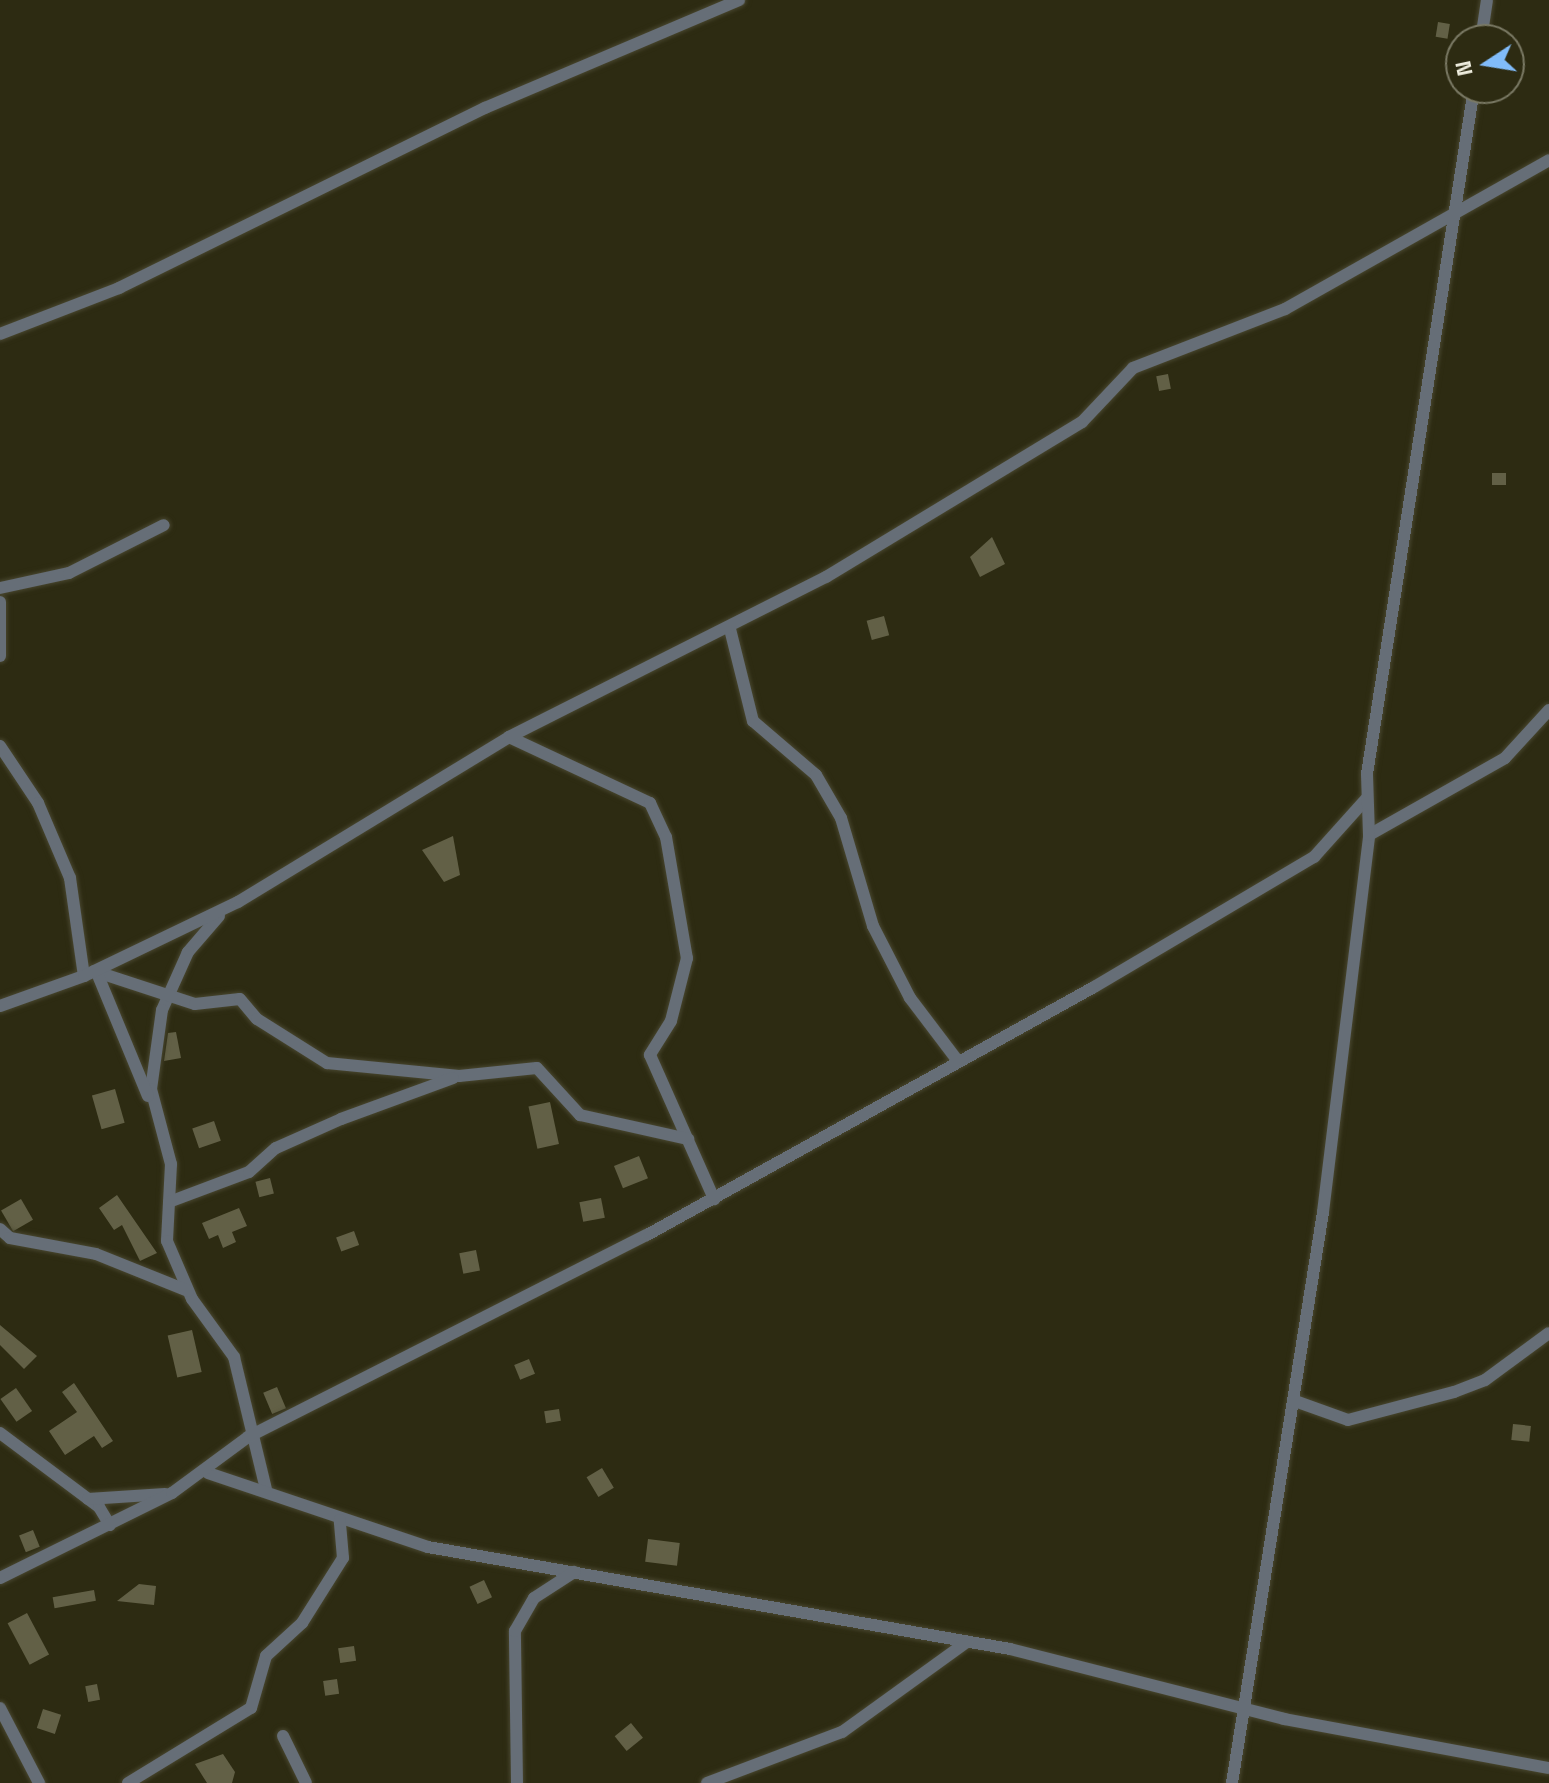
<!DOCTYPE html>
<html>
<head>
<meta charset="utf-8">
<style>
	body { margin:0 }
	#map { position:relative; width:1549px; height:1783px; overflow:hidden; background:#2d2b12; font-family:"Space Grotesk",sans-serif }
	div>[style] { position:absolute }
	.building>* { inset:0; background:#626046; transform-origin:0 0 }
	.roads { filter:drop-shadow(0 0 2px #48462f) drop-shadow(0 0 2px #48462f) }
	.street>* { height:12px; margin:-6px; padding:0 6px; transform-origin:6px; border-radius:6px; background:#666e77 }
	span { translate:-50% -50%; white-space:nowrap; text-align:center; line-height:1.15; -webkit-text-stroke:6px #2d2b12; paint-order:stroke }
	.north { position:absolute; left:1445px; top:24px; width:80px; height:80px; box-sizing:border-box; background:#2d2b12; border:2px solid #7a7964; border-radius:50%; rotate:258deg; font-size:22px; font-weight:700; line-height:32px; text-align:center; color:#eeedde }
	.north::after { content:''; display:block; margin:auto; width:28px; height:36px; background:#81bcfa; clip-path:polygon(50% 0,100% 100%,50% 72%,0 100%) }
</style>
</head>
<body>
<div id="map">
	<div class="building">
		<i style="left:1438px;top:22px;width:12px;height:15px;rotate:9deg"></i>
		<i style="left:1168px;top:374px;width:15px;height:12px;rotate:79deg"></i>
		<i style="left:1492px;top:473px;width:14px;height:12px"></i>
		<i style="clip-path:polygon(992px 537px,1005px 564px,980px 577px,970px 557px)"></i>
		<i style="left:884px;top:616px;width:20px;height:18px;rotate:75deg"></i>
		<i style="clip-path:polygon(453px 836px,460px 875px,444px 882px,422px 850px)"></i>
		<i style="clip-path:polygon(176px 1032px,181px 1058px,164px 1061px,168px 1033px)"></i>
		<i style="left:115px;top:1089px;width:35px;height:24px;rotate:74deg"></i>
		<i style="left:550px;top:1102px;width:43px;height:22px;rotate:78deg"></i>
		<i style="left:214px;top:1121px;width:21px;height:23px;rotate:71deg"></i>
		<i style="left:639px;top:1156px;width:24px;height:27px;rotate:68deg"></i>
		<i style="left:270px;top:1178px;width:16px;height:15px;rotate:76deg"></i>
		<i style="clip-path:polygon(117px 1195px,157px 1253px,140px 1261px,122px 1225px,114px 1230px,99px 1208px)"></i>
		<i style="left:601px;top:1198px;width:20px;height:22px;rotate:79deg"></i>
		<i style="left:21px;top:1199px;width:24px;height:23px;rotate:60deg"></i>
		<i style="clip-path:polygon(239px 1208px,247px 1226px,232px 1232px,236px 1242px,223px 1248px,218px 1235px,209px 1239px,202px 1223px)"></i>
		<i style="left:354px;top:1231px;width:15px;height:19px;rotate:70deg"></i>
		<i style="left:476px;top:1250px;width:21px;height:17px;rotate:79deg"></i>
		<i style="clip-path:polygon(0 1325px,37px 1356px,24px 1369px,0 1345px)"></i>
		<i style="left:192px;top:1330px;width:43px;height:25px;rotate:77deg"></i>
		<i style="left:529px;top:1359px;width:16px;height:16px;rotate:68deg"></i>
		<i style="clip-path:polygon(74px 1383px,113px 1441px,102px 1448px,94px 1436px,65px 1455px,49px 1431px,77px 1412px,62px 1392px)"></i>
		<i style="left:277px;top:1387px;width:23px;height:15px;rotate:67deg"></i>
		<i style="left:16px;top:1388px;width:28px;height:19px;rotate:55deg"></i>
		<i style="left:559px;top:1409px;width:12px;height:15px;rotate:81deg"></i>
		<i style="left:1513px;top:1424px;width:18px;height:16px;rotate:6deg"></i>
		<i style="left:602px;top:1468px;width:23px;height:18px;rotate:59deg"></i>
		<i style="left:33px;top:1530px;width:18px;height:15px;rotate:68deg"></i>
		<i style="left:648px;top:1539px;width:32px;height:23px;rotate:7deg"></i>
		<i style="left:484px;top:1580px;width:19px;height:16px;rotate:65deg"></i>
		<i style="clip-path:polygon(139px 1584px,156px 1586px,154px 1605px,117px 1601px)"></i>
		<i style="left:94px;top:1590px;width:11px;height:42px;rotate:80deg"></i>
		<i style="left:27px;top:1613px;width:47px;height:22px;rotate:62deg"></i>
		<i style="left:354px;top:1646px;width:15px;height:16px;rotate:82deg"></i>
		<i style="left:337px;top:1679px;width:15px;height:14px;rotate:82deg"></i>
		<i style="left:97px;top:1684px;width:16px;height:12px;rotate:79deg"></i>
		<i style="left:43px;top:1709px;width:19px;height:20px;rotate:18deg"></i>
		<i style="left:631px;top:1723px;width:19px;height:21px;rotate:51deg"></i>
		<i style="clip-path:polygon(223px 1754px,235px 1772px,232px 1783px,207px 1783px,195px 1764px)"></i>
	</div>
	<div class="roads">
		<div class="street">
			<i style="left:1481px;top:40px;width:40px;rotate:-81.5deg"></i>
			<i style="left:0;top:334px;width:128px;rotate:-21.1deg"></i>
			<i style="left:119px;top:288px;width:408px;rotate:-26.2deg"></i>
			<i style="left:485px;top:108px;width:276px;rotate:-23deg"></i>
			<i style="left:0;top:588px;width:71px;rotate:-12.3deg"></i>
			<i style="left:69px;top:573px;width:106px;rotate:-26.8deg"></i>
			<i style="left:0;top:602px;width:54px;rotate:90deg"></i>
			<i style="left:730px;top:629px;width:95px;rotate:76deg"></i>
			<i style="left:753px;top:721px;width:83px;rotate:40.6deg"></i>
			<i style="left:816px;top:775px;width:50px;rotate:59.8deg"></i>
			<i style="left:841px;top:818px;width:113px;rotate:73.5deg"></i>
			<i style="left:873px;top:926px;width:81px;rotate:62.8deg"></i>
			<i style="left:910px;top:998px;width:78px;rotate:52.8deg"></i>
			<i style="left:509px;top:737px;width:156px;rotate:25.1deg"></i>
			<i style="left:650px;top:803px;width:38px;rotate:65deg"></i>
			<i style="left:666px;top:837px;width:123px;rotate:80.2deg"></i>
			<i style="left:687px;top:958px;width:65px;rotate:104.3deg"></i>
			<i style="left:671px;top:1021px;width:40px;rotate:122deg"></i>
			<i style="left:650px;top:1055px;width:158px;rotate:66deg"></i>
			<i style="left:0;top:746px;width:69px;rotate:56.3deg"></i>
			<i style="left:38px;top:803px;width:82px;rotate:66.9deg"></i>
			<i style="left:70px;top:878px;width:99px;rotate:81.9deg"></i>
			<i style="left:1369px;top:835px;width:156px;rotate:-29.5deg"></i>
			<i style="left:1505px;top:758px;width:65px;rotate:-47.5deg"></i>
			<i style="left:219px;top:916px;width:48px;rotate:130.7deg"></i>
			<i style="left:188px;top:952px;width:64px;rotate:114.1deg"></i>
			<i style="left:162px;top:1010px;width:80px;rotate:97.9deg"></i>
			<i style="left:151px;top:1089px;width:78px;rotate:75.1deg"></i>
			<i style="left:171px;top:1164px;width:77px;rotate:93deg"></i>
			<i style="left:167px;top:1241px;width:63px;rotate:66.7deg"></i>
			<i style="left:192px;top:1299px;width:72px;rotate:54.1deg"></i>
			<i style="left:234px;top:1357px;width:136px;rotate:76.4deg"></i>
			<i style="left:94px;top:971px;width:106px;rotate:18.1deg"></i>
			<i style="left:195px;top:1004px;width:45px;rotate:-6.3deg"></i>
			<i style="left:240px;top:999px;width:26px;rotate:50deg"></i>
			<i style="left:257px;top:1019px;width:83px;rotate:32.2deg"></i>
			<i style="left:327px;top:1063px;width:133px;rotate:5.6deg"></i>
			<i style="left:459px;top:1076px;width:78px;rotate:-5.9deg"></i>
			<i style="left:537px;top:1068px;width:64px;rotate:47.5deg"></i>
			<i style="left:580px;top:1115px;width:111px;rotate:12.5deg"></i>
			<i style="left:97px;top:973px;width:133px;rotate:67.5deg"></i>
			<i style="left:0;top:1006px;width:89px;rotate:-19.7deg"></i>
			<i style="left:84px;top:976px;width:171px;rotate:-25.7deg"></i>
			<i style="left:238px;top:902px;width:317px;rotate:-31.3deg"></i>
			<i style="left:509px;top:737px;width:355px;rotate:-26.8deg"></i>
			<i style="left:826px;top:577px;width:299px;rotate:-31.2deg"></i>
			<i style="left:1082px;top:422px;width:74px;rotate:-46.6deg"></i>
			<i style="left:1133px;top:368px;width:163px;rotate:-21.2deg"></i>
			<i style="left:1285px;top:309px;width:303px;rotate:-29.4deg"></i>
			<i style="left:169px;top:1202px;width:85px;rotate:-20.6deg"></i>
			<i style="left:249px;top:1172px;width:36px;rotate:-42deg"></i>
			<i style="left:276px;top:1148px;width:71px;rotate:-24deg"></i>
			<i style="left:341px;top:1119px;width:119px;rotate:-20.1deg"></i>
			<i style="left:0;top:1229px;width:13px;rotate:42deg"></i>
			<i style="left:10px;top:1238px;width:87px;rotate:10.5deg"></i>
			<i style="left:96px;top:1254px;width:99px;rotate:21.9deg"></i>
			<i style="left:1295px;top:1401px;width:56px;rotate:19.7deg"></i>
			<i style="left:1348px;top:1420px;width:110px;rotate:-14.8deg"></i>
			<i style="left:1454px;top:1392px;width:33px;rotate:-21deg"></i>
			<i style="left:1485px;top:1380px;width:79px;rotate:-36.3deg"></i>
			<i style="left:0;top:1433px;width:124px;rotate:36.8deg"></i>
			<i style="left:99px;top:1507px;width:21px;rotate:59deg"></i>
			<i style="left:208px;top:1473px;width:232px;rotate:18.6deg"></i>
			<i style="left:428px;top:1547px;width:591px;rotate:9.94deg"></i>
			<i style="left:1010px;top:1649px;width:283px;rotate:14.3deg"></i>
			<i style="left:1284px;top:1719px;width:269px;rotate:10.5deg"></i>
			<i style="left:88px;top:1499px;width:77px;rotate:-3.7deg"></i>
			<i style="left:0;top:1578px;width:192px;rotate:-26.3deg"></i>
			<i style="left:172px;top:1493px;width:94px;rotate:-36.4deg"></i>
			<i style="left:248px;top:1437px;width:447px;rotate:-26.9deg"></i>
			<i style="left:647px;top:1235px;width:511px;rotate:-29.02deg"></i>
			<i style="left:1094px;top:987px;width:256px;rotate:-30.6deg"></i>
			<i style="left:1314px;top:857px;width:78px;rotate:-48.1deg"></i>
			<i style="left:0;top:1708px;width:85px;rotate:62.5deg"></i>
			<i style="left:283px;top:1736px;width:52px;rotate:63.9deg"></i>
			<i style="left:128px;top:1783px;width:144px;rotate:-31.4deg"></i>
			<i style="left:251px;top:1708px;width:54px;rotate:-73.9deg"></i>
			<i style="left:266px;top:1656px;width:49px;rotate:-42.5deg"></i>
			<i style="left:302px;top:1623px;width:77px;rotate:-57.8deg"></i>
			<i style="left:343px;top:1558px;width:38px;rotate:-95deg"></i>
			<i style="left:517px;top:1783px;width:152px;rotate:-90.8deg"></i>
			<i style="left:515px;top:1631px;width:38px;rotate:-60deg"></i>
			<i style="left:534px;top:1598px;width:48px;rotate:-33deg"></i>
			<i style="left:707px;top:1783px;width:144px;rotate:-20.7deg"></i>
			<i style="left:842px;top:1732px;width:154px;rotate:-35.8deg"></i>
			<i style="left:1232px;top:1783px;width:578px;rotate:-80.94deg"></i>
			<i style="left:1323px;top:1212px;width:380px;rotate:-83deg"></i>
			<i style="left:1369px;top:835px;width:61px;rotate:-91.9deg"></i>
			<i style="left:1367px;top:774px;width:694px;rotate:-81.13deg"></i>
		</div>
	</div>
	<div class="north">N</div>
</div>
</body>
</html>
